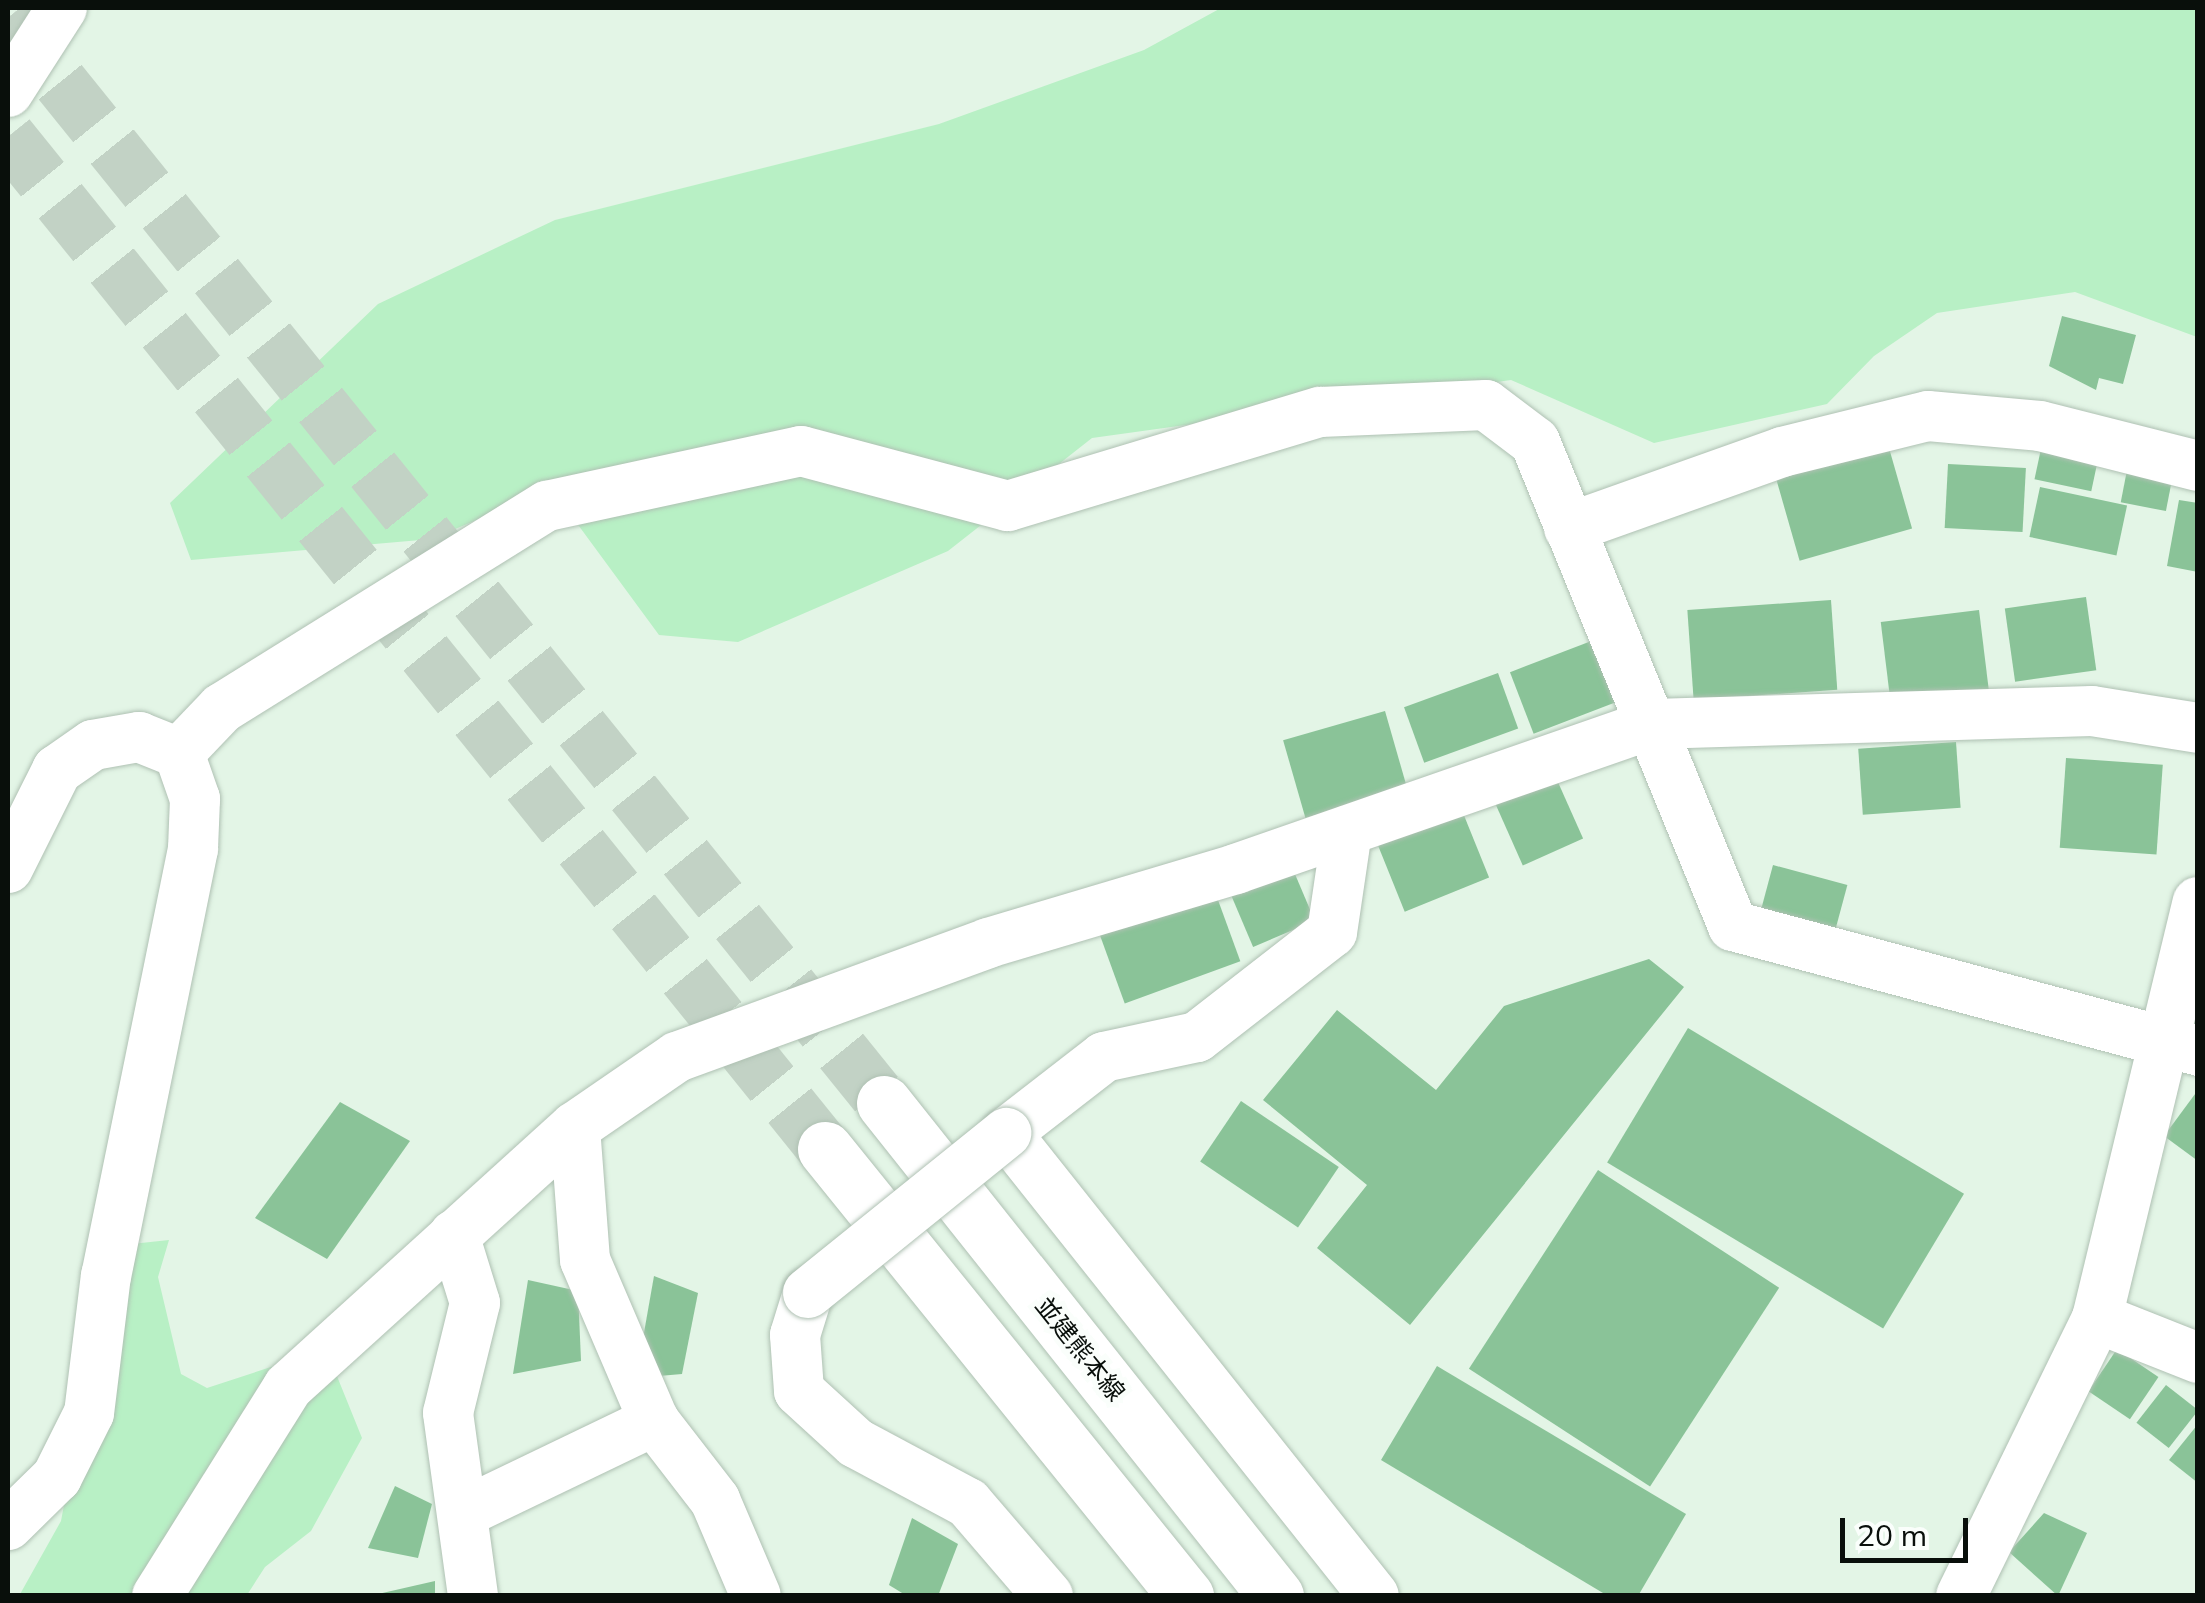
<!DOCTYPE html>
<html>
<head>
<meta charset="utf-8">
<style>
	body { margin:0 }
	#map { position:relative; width:2205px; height:1603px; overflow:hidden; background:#e3f5e6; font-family:Mulish,"Noto Sans JP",sans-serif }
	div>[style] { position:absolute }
	.green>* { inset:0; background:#b8f0c5 }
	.building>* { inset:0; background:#8ac398; transform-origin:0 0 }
	.secondary-tunnel>* { height:55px; margin-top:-27.5px; transform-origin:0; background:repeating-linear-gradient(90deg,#c2d2c5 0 55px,transparent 0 83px) }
	.roads { filter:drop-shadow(0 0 2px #afc1b3) drop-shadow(0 0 2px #afc1b3) }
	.street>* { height:50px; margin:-25px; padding:0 25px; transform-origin:25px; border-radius:25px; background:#fff }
	.secondary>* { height:55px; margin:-27.5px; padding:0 27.5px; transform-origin:27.5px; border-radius:27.5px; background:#fff }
	.bridges { filter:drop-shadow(0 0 2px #afc1b3) drop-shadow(0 0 2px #afc1b3) }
	.street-bridge>* { height:50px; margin:-25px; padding:0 25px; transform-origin:25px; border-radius:25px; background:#fff }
	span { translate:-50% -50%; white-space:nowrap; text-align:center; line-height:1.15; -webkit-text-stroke:10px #fafefb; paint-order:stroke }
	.street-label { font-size:25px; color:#090f0b }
	.frame { position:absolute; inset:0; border:10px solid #090f0b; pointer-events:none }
	.scale { position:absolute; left:1840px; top:1518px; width:128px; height:45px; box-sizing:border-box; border:5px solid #090f0b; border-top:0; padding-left:12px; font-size:30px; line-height:35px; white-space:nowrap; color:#090f0b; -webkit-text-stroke:8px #fafefb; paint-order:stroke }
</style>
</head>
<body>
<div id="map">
	<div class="green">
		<i style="clip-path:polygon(1221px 8px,2197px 8px,2197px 337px,2075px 292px,1937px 313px,1874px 356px,1827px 404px,1654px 443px,1511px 380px,1092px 438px,948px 551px,738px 642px,659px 635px,551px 488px,432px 539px,191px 560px,170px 503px,378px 304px,555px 220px,939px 124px,1144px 50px)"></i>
		<i style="clip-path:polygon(169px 1240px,158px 1277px,181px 1374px,207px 1388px,326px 1349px,362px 1438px,311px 1531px,265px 1567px,247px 1595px,19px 1596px,61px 1521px,113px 1246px)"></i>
	</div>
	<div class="building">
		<i style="clip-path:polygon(2062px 316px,2136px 335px,2123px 384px,2099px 378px,2096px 390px,2049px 366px)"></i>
		<i style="left:1887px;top:441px;width:91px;height:117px;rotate:74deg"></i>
		<i style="left:2042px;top:444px;width:58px;height:36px;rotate:12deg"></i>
		<i style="left:1948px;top:464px;width:78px;height:64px;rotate:3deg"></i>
		<i style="left:2128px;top:465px;width:46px;height:38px;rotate:11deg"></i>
		<i style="left:2040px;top:487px;width:89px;height:51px;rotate:12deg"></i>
		<i style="clip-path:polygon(2179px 500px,2198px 503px,2198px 572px,2167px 566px)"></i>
		<i style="left:2086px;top:597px;width:74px;height:82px;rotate:82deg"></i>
		<i style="left:1831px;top:600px;width:90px;height:144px;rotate:86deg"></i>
		<i style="left:1979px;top:610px;width:82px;height:99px;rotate:83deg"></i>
		<i style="left:1594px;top:640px;width:66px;height:90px;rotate:69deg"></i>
		<i style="left:1498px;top:673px;width:59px;height:100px;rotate:70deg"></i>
		<i style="left:1385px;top:711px;width:81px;height:106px;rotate:74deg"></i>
		<i style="left:1956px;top:742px;width:66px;height:98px;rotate:86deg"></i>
		<i style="left:2066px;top:758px;width:97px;height:90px;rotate:4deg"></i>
		<i style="left:1553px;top:771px;width:74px;height:66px;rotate:66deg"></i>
		<i style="left:1461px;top:808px;width:75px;height:91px;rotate:68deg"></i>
		<i style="left:1289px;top:860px;width:66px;height:67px;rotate:67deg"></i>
		<i style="left:1773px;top:865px;width:77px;height:55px;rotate:15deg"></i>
		<i style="left:1214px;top:889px;width:77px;height:123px;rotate:70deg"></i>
		<i style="clip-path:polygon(1649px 959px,1684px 987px,1410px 1325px,1317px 1248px,1367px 1185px,1263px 1100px,1337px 1010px,1436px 1090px,1504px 1006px)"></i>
		<i style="left:1688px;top:1028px;width:322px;height:157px;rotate:31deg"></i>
		<i style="clip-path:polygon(2198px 1090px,2198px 1161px,2164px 1136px)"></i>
		<i style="left:1241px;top:1101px;width:118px;height:73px;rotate:34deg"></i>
		<i style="clip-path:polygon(340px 1102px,410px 1141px,327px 1259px,255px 1218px)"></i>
		<i style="left:1598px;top:1170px;width:216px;height:237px;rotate:33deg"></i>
		<i style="clip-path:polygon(654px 1276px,698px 1293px,682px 1374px,636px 1378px)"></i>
		<i style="clip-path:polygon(528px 1280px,578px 1291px,581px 1361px,513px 1374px)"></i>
		<i style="left:2117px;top:1349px;width:50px;height:51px;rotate:34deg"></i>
		<i style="clip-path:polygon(1437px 1366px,1686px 1514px,1638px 1596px,1608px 1596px,1381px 1460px)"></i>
		<i style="left:2166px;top:1385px;width:41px;height:48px;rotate:38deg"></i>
		<i style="clip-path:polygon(2198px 1424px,2198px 1483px,2169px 1460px)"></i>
		<i style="clip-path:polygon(395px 1486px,432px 1504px,418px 1558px,368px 1548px)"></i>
		<i style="clip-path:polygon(2044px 1513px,2087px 1533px,2058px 1596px,2009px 1552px)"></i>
		<i style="clip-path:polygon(912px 1518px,958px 1544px,938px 1596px,907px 1596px,889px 1585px)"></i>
		<i style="clip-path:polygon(435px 1581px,435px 1596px,378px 1596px,378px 1594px)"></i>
	</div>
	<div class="secondary-tunnel">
		<i style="left:8px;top:17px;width:1395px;rotate:51.11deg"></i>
		<i style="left:8px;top:136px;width:1301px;rotate:51.11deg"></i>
	</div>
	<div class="roads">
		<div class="street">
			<i style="left:8px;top:92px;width:100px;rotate:-57.3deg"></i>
			<i style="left:1569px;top:528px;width:226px;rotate:-19.6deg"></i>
			<i style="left:1782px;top:452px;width:150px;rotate:-13.9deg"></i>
			<i style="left:1928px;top:416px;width:112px;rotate:5.1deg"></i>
			<i style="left:2040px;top:426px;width:163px;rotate:14.2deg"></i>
			<i style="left:179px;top:753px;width:62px;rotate:-46.3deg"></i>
			<i style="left:222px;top:708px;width:383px;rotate:-31.9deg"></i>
			<i style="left:547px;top:506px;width:260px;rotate:-12.2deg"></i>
			<i style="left:801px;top:451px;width:214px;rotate:14.9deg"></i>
			<i style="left:1008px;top:506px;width:326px;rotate:-16.8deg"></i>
			<i style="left:1320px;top:412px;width:166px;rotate:-2.4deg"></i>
			<i style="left:1486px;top:405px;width:61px;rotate:37.1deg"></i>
			<i style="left:1535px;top:442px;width:523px;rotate:67.75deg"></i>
			<i style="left:1733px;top:926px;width:482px;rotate:15deg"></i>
			<i style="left:1347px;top:831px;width:102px;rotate:98.4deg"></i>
			<i style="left:1332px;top:932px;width:171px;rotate:142.1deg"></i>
			<i style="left:1197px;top:1037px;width:95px;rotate:167.9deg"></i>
			<i style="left:1104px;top:1057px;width:124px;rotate:142.2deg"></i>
			<i style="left:1006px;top:1133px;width:591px;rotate:51.52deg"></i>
			<i style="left:8px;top:868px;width:110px;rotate:-63.4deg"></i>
			<i style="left:57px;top:770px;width:44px;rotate:-34.8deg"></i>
			<i style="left:93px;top:745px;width:47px;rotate:-9.9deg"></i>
			<i style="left:139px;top:737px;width:43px;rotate:21.8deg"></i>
			<i style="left:179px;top:753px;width:49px;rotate:70.8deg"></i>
			<i style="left:195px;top:799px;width:50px;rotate:92.3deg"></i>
			<i style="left:193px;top:849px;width:435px;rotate:101.5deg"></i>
			<i style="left:106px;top:1275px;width:139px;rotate:97deg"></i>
			<i style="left:89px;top:1413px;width:72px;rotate:116.6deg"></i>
			<i style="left:57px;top:1477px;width:69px;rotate:135.6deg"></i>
			<i style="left:575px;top:1127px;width:133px;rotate:85.7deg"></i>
			<i style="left:585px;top:1260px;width:175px;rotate:66.8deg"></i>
			<i style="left:654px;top:1421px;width:100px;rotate:52.3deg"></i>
			<i style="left:715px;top:1500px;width:104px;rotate:66.9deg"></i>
			<i style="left:454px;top:1235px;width:71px;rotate:72.8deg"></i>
			<i style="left:475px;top:1303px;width:113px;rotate:103.8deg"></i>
			<i style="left:448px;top:1413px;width:185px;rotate:82.2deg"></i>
			<i style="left:808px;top:1293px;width:44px;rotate:107.2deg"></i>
			<i style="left:795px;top:1335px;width:56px;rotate:85.9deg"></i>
			<i style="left:799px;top:1391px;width:77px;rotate:42.4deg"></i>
			<i style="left:856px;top:1443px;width:127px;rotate:28.2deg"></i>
			<i style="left:968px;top:1503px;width:123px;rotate:49.3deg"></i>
			<i style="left:2097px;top:1318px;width:109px;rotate:21.6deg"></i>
			<i style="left:467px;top:1511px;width:208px;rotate:-25.7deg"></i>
			<i style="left:157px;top:1596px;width:247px;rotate:-57.9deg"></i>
			<i style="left:288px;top:1387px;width:387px;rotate:-42.2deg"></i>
			<i style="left:575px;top:1127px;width:124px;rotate:-34.5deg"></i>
			<i style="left:677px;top:1057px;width:331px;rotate:-20.1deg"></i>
			<i style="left:988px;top:943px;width:259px;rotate:-16.6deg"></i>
			<i style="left:1236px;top:869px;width:441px;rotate:-19.2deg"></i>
			<i style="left:1653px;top:724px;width:439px;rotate:-1.7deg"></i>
			<i style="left:2092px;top:711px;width:107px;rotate:9.1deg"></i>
			<i style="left:1961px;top:1596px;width:309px;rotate:-63.9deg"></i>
			<i style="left:2097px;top:1318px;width:428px;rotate:-76.4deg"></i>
		</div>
		<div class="secondary">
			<i style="left:884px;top:1103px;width:630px;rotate:51.51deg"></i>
			<i style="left:825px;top:1149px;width:575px;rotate:51.08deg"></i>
		</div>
	</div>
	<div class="bridges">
		<div class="street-bridge">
			<i style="left:808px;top:1293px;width:255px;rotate:-38.9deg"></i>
		</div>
	</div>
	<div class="street-label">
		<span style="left:1080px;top:1349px;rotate:51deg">並建熊本線</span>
	</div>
	<div class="frame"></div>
	<div class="scale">20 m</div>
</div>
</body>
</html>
